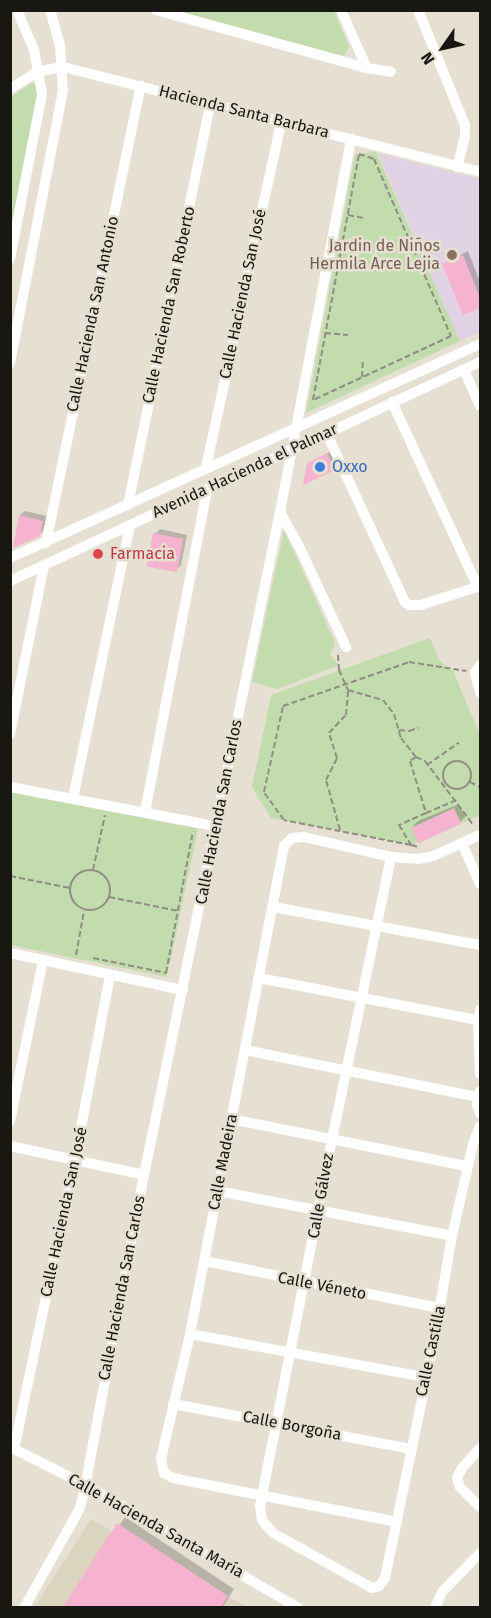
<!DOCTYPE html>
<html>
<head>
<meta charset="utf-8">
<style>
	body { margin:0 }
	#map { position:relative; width:491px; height:1618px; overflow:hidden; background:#e5e0d2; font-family:"Fira Sans",sans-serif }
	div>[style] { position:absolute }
	.built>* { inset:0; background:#dbd4bf }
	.education>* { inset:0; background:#e0d1e4 }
	.green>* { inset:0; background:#c2dcad }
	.shadow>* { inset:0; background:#0003 }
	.building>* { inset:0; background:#f6b3cf; transform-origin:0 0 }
	.path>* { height:2px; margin-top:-1px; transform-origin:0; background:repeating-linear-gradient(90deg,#918d83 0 6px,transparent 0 9px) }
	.path>.ring { margin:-1px; padding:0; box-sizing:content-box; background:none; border:2px solid #918d83; border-radius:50% }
	.minor>* { height:10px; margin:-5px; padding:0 5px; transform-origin:5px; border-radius:5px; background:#fff }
	.dots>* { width:16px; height:16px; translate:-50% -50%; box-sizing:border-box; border:3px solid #e5e0d2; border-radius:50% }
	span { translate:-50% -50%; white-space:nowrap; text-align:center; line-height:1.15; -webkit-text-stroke:5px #e5e0d2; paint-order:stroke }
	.street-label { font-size:16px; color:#181712 }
	.education-label { font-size:16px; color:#785e54 }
	.right { translate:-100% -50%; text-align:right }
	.shop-label { font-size:16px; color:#366cbe }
	.left { translate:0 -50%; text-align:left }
	.health-label { font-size:16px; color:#be3a42 }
	.frame { position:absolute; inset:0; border:12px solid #181712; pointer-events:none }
	.north { position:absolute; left:413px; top:18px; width:60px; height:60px; -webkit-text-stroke:4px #e5e0d2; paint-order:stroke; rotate:236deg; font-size:16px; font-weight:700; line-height:24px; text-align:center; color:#181712 }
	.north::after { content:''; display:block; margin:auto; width:21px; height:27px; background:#181712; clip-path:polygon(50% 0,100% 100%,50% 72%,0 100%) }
</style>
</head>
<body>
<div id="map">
	<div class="built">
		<i style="clip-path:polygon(91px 1519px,247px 1607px,34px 1608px)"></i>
	</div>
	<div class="education">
		<i style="clip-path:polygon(378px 153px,480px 179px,480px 332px,460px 341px)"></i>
	</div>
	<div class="green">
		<i style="clip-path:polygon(184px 11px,334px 11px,349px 47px,344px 56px,187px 15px)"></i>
		<i style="clip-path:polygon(37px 83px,38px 91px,11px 228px,11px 97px,30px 84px)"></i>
		<i style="clip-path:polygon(376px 152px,460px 341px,306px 413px,355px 154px)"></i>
		<i style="clip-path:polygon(284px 530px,335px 643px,330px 654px,339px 665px,277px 689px,252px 682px)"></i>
		<i style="clip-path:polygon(430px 638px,439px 660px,453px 671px,480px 735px,480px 815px,411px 845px,271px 818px,252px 787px,271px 695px)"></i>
		<i style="clip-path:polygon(11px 792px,198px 829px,167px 977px,11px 945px)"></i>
	</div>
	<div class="shadow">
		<i style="clip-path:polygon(468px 251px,480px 282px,480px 306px,464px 313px,444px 264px)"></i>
		<i style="clip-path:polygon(330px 452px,337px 466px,334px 469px,312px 461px)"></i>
		<i style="clip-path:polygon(25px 511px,47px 516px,44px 530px,39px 535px,20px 515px)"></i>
		<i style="clip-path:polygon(160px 529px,187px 535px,181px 565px,176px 570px,155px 534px)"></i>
		<i style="clip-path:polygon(459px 804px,465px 817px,460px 822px,413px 826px,418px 821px)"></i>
		<i style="clip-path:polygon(125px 1517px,234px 1589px,222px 1608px,64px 1608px)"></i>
	</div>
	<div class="building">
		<i style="clip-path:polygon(463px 255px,480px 298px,480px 308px,463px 315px,442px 264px)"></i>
		<i style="clip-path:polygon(327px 453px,335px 470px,303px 485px,307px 463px)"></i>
		<i style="clip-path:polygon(19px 515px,43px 521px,40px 536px,13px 548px)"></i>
		<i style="left:153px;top:533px;width:31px;height:34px;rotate:11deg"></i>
		<i style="left:454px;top:808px;width:17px;height:47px;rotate:65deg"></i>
		<i style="clip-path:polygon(117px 1523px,228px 1596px,221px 1608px,62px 1608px)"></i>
	</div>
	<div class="path">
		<i style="left:359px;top:154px;width:16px;rotate:18deg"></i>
		<i style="left:374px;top:159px;width:193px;rotate:66.5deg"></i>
		<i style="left:451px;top:336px;width:152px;rotate:155.1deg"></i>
		<i style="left:313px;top:400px;width:250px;rotate:-79.4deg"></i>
		<i style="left:348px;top:215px;width:15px;rotate:11deg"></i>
		<i style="left:325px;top:333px;width:23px;rotate:5deg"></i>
		<i style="left:362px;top:377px;width:18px;rotate:-87deg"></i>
		<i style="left:338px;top:655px;width:15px;rotate:86deg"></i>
		<i style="left:339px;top:670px;width:22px;rotate:66deg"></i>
		<i style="left:348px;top:690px;width:36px;rotate:16deg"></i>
		<i style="left:383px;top:700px;width:18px;rotate:52deg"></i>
		<i style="left:394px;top:714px;width:25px;rotate:74deg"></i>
		<i style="left:401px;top:738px;width:24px;rotate:52deg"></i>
		<i style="left:416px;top:757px;width:10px;rotate:24deg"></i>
		<i style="left:425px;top:761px;width:81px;rotate:53deg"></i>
		<i style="left:399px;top:730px;width:10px;rotate:6deg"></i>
		<i style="left:409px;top:731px;width:10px;rotate:-17deg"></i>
		<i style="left:416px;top:757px;width:7px;rotate:146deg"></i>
		<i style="left:410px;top:761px;width:54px;rotate:72.9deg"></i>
		<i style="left:426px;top:813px;width:30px;rotate:156deg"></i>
		<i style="left:399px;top:825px;width:23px;rotate:59deg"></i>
		<i style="left:411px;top:845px;width:8px;rotate:14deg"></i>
		<i class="ring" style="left:443px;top:761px;width:26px;height:26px"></i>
		<i style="left:427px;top:765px;width:39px;rotate:-35deg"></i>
		<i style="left:470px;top:782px;width:11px;rotate:27deg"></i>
		<i style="left:426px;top:813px;width:33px;rotate:-23deg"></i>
		<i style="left:340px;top:830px;width:52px;rotate:-105.6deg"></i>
		<i style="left:326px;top:780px;width:25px;rotate:-63deg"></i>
		<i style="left:337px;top:758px;width:26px;rotate:-108deg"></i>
		<i style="left:329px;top:733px;width:25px;rotate:-47deg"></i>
		<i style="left:346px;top:715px;width:25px;rotate:-85deg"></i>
		<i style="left:411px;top:845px;width:129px;rotate:-168.9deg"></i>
		<i style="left:284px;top:820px;width:34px;rotate:-126deg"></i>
		<i style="left:264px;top:792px;width:88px;rotate:-77.5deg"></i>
		<i style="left:283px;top:706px;width:133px;rotate:-19.2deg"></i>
		<i style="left:409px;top:662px;width:58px;rotate:9deg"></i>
		<i class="ring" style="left:70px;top:870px;width:38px;height:38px"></i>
		<i style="left:93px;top:870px;width:56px;rotate:-77.7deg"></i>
		<i style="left:10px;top:876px;width:61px;rotate:11.3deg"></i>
		<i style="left:109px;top:897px;width:71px;rotate:11.3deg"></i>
		<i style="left:76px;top:955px;width:45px;rotate:-79.7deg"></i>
		<i style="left:93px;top:958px;width:75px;rotate:11.6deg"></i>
		<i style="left:166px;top:973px;width:144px;rotate:-79.2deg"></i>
	</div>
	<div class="minor">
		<i style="left:156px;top:10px;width:219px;rotate:15.4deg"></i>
		<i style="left:367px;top:68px;width:24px;rotate:9deg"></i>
		<i style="left:341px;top:10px;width:64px;rotate:65.9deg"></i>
		<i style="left:418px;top:10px;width:124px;rotate:67.8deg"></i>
		<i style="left:465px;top:125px;width:11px;rotate:90deg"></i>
		<i style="left:465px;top:136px;width:32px;rotate:104deg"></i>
		<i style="left:10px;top:89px;width:34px;rotate:-32deg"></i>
		<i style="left:39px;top:71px;width:24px;rotate:-9deg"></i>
		<i style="left:63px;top:67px;width:430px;rotate:14.1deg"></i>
		<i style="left:10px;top:259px;width:168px;rotate:-79deg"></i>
		<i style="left:42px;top:94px;width:45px;rotate:-100.3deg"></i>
		<i style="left:34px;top:50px;width:43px;rotate:-113deg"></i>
		<i style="left:10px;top:363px;width:277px;rotate:-79deg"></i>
		<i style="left:63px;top:91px;width:46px;rotate:-93.7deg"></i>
		<i style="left:60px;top:45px;width:36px;rotate:-106deg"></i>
		<i style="left:464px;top:370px;width:39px;rotate:66deg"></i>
		<i style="left:392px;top:402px;width:204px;rotate:65.1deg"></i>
		<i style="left:326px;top:432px;width:187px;rotate:65.1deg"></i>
		<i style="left:405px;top:602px;width:5px;rotate:37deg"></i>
		<i style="left:409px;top:605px;width:12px"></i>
		<i style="left:421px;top:605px;width:62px;rotate:-17.9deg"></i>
		<i style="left:206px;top:467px;width:353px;rotate:-77.7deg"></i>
		<i style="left:128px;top:505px;width:409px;rotate:-78.4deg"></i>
		<i style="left:280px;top:512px;width:37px;rotate:61deg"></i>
		<i style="left:298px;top:544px;width:114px;rotate:65deg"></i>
		<i style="left:46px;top:543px;width:467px;rotate:-78.3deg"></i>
		<i style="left:10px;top:558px;width:516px;rotate:-24.48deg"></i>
		<i style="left:10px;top:581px;width:519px;rotate:-24.98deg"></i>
		<i style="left:480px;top:665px;width:9px;rotate:122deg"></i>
		<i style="left:475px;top:673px;width:20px;rotate:75deg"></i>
		<i style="left:10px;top:734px;width:172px;rotate:-78.6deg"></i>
		<i style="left:10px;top:787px;width:209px;rotate:10.8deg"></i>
		<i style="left:73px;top:798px;width:279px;rotate:-78.2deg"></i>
		<i style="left:145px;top:812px;width:329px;rotate:-79.1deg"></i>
		<i style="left:462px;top:843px;width:45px;rotate:66.3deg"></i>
		<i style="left:391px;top:857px;width:288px;rotate:101.8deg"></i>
		<i style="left:332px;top:1139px;width:374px;rotate:101.1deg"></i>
		<i style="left:260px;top:1506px;width:14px;rotate:82deg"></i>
		<i style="left:262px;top:1520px;width:17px;rotate:50deg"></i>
		<i style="left:273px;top:1533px;width:113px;rotate:29.1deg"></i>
		<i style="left:372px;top:1588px;width:7px;rotate:-16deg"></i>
		<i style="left:379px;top:1586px;width:10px;rotate:-53deg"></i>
		<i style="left:385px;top:1578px;width:247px;rotate:-78.3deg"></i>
		<i style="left:435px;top:1336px;width:101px;rotate:-80.4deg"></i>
		<i style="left:452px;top:1236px;width:94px;rotate:-77.1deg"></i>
		<i style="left:473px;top:1144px;width:19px;rotate:-69deg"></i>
		<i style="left:273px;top:907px;width:210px;rotate:10.4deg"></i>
		<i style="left:10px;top:953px;width:177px;rotate:12.1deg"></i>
		<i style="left:259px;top:978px;width:223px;rotate:10.9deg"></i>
		<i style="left:480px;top:1010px;width:10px;rotate:101deg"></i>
		<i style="left:478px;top:1020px;width:54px;rotate:87.9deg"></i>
		<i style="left:245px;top:1050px;width:238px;rotate:11.4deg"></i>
		<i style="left:480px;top:1091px;width:14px;rotate:102deg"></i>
		<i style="left:477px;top:1105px;width:9px;rotate:69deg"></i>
		<i style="left:231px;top:1119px;width:241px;rotate:11.3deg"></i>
		<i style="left:10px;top:1121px;width:164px;rotate:-78.4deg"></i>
		<i style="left:10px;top:1146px;width:137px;rotate:12.2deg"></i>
		<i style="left:217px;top:1191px;width:239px;rotate:10.8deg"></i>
		<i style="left:204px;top:1261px;width:241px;rotate:11.3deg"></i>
		<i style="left:190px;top:1334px;width:239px;rotate:10.4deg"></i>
		<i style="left:173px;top:1404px;width:242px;rotate:10.7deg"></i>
		<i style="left:10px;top:1447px;width:83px;rotate:26.6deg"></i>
		<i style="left:84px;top:1484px;width:248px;rotate:30deg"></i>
		<i style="left:480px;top:1448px;width:27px;rotate:132deg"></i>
		<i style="left:462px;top:1468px;width:11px;rotate:117deg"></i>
		<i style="left:457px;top:1478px;width:9px;rotate:72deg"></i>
		<i style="left:460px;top:1487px;width:28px;rotate:45deg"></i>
		<i style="left:14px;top:1449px;width:296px;rotate:-78.1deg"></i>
		<i style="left:75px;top:1159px;width:187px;rotate:-79.2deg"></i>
		<i style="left:397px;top:1522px;width:228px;rotate:-168.9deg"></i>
		<i style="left:173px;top:1478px;width:10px;rotate:-151deg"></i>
		<i style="left:164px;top:1473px;width:14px;rotate:-102deg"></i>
		<i style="left:161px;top:1459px;width:128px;rotate:-76.9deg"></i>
		<i style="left:190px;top:1334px;width:497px;rotate:-79.1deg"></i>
		<i style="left:284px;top:846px;width:11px;rotate:-45deg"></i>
		<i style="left:292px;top:838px;width:12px;rotate:-5deg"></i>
		<i style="left:304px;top:837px;width:89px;rotate:12.9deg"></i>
		<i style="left:391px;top:857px;width:27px;rotate:4deg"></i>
		<i style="left:418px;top:859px;width:15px;rotate:-11deg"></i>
		<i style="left:433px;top:856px;width:51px;rotate:-24.1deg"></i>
		<i style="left:24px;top:1608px;width:112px;rotate:-60.7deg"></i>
		<i style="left:79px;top:1510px;width:14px;rotate:-73deg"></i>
		<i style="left:83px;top:1497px;width:328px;rotate:-79.3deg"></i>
		<i style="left:144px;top:1175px;width:677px;rotate:-78.41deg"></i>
		<i style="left:280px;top:512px;width:380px;rotate:-79.2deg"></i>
		<i style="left:435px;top:1608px;width:17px;rotate:-66deg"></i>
		<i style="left:442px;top:1592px;width:54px;rotate:-45.7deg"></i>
	</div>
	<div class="dots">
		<i style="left:452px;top:255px;background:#8d6e63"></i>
		<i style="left:320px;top:467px;background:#3f7fe0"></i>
		<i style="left:98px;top:554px;background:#e0444e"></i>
	</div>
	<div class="street-label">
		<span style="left:244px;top:112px;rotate:14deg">Hacienda Santa Barbara</span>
		<span style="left:243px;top:294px;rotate:-78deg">Calle Hacienda San José</span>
		<span style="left:169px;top:305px;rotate:-78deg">Calle Hacienda San Roberto</span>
		<span style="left:93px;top:314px;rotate:-78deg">Calle Hacienda San Antonio</span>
		<span style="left:245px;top:471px;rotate:-25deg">Avenida Hacienda el Palmar</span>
		<span style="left:219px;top:812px;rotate:-79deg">Calle Hacienda San Carlos</span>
		<span style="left:223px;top:1162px;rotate:-79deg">Calle Madeira</span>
		<span style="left:321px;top:1196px;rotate:-80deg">Calle Gálvez</span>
		<span style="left:64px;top:1212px;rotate:-78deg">Calle Hacienda San José</span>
		<span style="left:322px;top:1286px;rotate:11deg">Calle Véneto</span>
		<span style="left:122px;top:1288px;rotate:-79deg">Calle Hacienda San Carlos</span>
		<span style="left:431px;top:1351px;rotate:-78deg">Calle Castilla</span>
		<span style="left:292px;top:1426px;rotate:11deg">Calle Borgoña</span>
		<span style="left:156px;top:1526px;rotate:29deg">Calle Hacienda Santa María</span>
	</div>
	<div class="education-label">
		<span class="right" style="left:440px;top:255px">Jardin de Niños<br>Hermila Arce Lejia</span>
	</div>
	<div class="shop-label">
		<span class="left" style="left:332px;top:467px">Oxxo</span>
	</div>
	<div class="health-label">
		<span class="left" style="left:110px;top:554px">Farmacia</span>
	</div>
	<div class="frame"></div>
	<div class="north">N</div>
</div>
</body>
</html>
